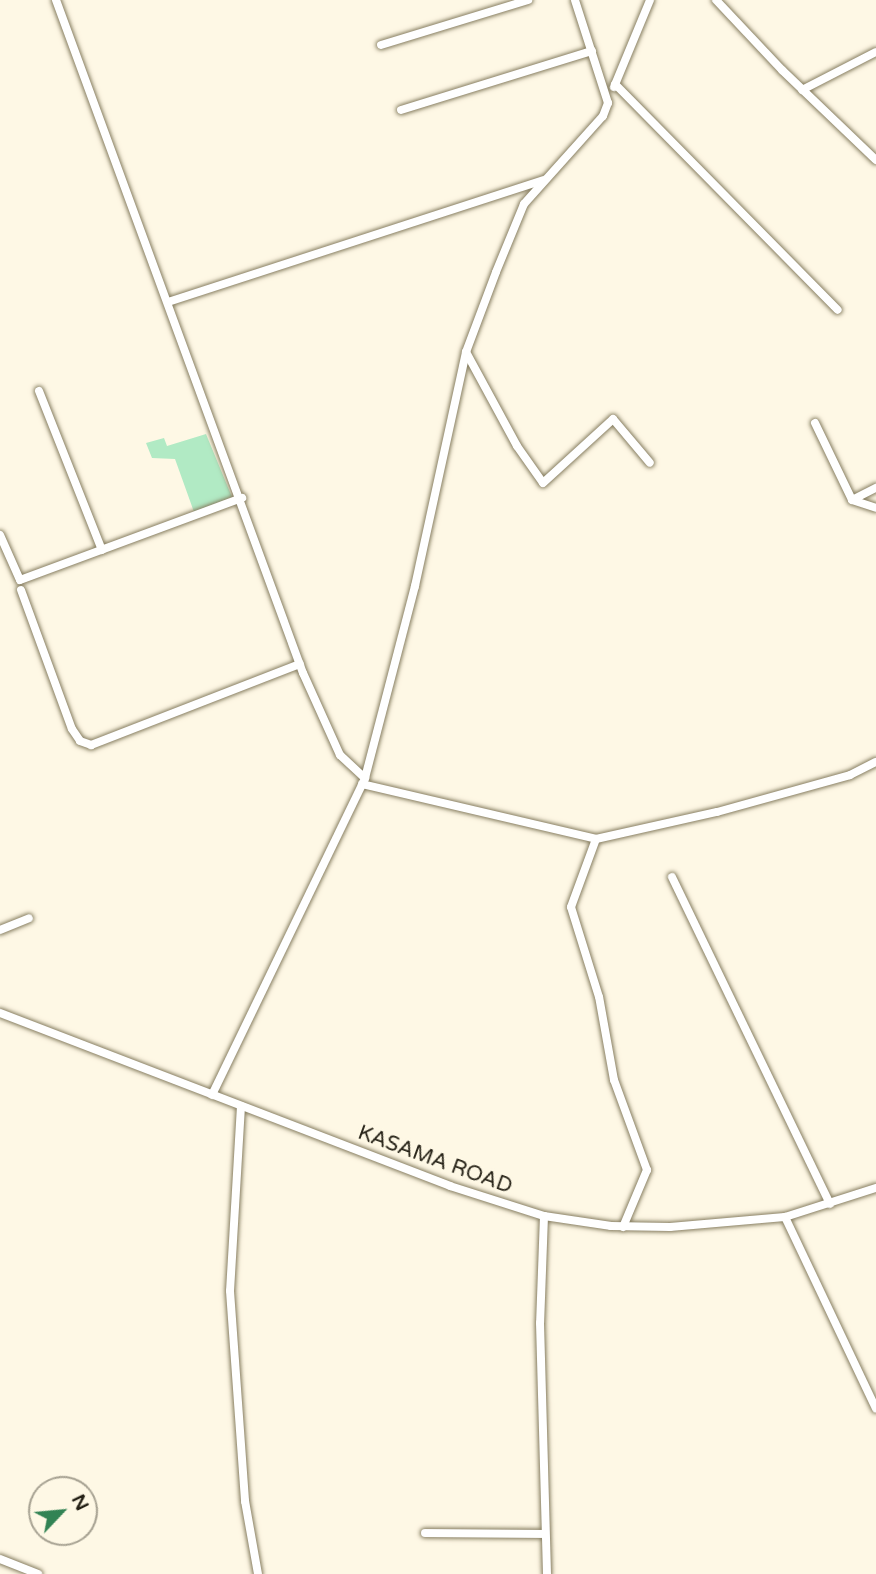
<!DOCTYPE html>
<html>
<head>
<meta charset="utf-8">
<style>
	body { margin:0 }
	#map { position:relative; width:876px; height:1574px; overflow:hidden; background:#fef8e5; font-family:"Varela Round",sans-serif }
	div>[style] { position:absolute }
	.green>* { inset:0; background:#b1eac4 }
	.roads { filter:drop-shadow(0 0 2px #877e61) drop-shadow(0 0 2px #877e61) }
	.minor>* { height:8px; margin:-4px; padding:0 4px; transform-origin:4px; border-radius:4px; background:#fff }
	span { translate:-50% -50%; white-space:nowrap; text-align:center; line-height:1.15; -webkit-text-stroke:5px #fef8e5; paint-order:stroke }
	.street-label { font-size:21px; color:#252116 }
	.north { position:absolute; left:28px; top:1476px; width:70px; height:70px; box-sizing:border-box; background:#fef8e5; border:2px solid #a7a292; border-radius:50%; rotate:64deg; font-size:19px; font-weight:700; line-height:28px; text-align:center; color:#252116 }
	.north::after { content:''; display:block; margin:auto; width:24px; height:32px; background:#328354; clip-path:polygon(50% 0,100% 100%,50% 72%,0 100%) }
</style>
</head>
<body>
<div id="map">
	<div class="green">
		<i style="clip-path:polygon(206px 434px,232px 497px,194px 512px,175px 459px,152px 458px,146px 443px,164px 438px,167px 446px)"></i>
	</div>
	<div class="roads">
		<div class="minor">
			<i style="left:56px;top:0;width:717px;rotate:69.85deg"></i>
			<i style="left:303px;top:673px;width:90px;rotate:65.7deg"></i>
			<i style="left:340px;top:755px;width:34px;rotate:43deg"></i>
			<i style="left:716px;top:0;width:96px;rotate:46.7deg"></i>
			<i style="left:782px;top:70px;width:130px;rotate:43.8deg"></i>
			<i style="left:381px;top:45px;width:154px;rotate:-17deg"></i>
			<i style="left:615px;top:84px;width:317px;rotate:45.4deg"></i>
			<i style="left:614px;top:87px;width:94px;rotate:-67.5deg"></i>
			<i style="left:802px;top:90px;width:83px;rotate:-27.2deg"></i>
			<i style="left:401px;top:110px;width:200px;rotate:-17.2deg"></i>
			<i style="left:168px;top:302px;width:395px;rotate:-18deg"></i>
			<i style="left:466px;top:352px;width:107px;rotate:61.5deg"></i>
			<i style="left:517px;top:446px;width:45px;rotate:54.9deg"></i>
			<i style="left:543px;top:483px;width:95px;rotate:-42.4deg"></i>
			<i style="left:613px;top:419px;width:57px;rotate:49.9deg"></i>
			<i style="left:39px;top:391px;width:171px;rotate:68.4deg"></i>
			<i style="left:815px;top:423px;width:85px;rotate:64.3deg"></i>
			<i style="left:852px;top:500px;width:25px;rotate:18deg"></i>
			<i style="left:852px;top:500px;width:27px;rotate:-27deg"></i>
			<i style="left:0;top:535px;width:49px;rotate:66deg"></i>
			<i style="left:20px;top:580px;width:237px;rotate:-20.3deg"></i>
			<i style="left:21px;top:590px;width:148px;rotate:69.9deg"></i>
			<i style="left:72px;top:729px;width:14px;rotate:56deg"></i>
			<i style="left:80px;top:741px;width:12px;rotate:20deg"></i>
			<i style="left:91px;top:745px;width:224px;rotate:-21.2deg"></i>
			<i style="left:362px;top:784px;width:240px;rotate:13.2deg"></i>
			<i style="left:672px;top:877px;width:363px;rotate:64.2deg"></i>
			<i style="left:0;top:930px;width:31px;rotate:-22deg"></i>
			<i style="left:0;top:1013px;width:482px;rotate:21deg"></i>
			<i style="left:450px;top:1186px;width:99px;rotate:17.7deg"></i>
			<i style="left:544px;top:1216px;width:68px;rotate:8.5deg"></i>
			<i style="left:611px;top:1226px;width:59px;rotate:1deg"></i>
			<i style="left:670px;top:1227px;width:115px;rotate:-5deg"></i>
			<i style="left:785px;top:1217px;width:96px;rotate:-17.7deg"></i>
			<i style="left:212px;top:1095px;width:352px;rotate:-64.2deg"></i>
			<i style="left:365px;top:778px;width:198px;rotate:-75.4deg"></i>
			<i style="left:415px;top:586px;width:239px;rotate:-77.7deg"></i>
			<i style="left:466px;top:352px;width:85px;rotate:-69.4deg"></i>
			<i style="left:496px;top:272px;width:74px;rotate:-67.6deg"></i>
			<i style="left:524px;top:204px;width:118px;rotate:-48.1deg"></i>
			<i style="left:603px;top:116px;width:14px;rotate:-69deg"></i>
			<i style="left:608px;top:103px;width:108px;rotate:-107.8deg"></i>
			<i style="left:241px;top:1106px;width:185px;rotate:93.4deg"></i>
			<i style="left:230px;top:1291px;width:211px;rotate:85.9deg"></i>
			<i style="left:245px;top:1501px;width:74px;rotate:79.9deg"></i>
			<i style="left:544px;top:1216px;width:107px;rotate:92.1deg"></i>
			<i style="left:540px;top:1323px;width:251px;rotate:88.4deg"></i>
			<i style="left:785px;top:1217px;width:212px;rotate:64.6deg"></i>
			<i style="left:623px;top:1227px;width:62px;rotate:-67.2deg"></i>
			<i style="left:647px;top:1170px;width:96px;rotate:-110.1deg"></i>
			<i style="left:614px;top:1080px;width:84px;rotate:-100.2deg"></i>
			<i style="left:599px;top:997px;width:94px;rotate:-107.3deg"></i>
			<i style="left:571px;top:907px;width:72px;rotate:-69.8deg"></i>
			<i style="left:596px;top:839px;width:124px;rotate:-12.6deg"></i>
			<i style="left:717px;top:812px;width:138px;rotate:-15.5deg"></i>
			<i style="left:850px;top:775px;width:29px;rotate:-27deg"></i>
			<i style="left:425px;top:1533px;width:120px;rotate:0.5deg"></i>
			<i style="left:0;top:1559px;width:41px;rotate:21.5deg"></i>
		</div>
	</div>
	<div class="street-label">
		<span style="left:435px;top:1160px;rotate:20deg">KASAMA ROAD</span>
	</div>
	<div class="north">N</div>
</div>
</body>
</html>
